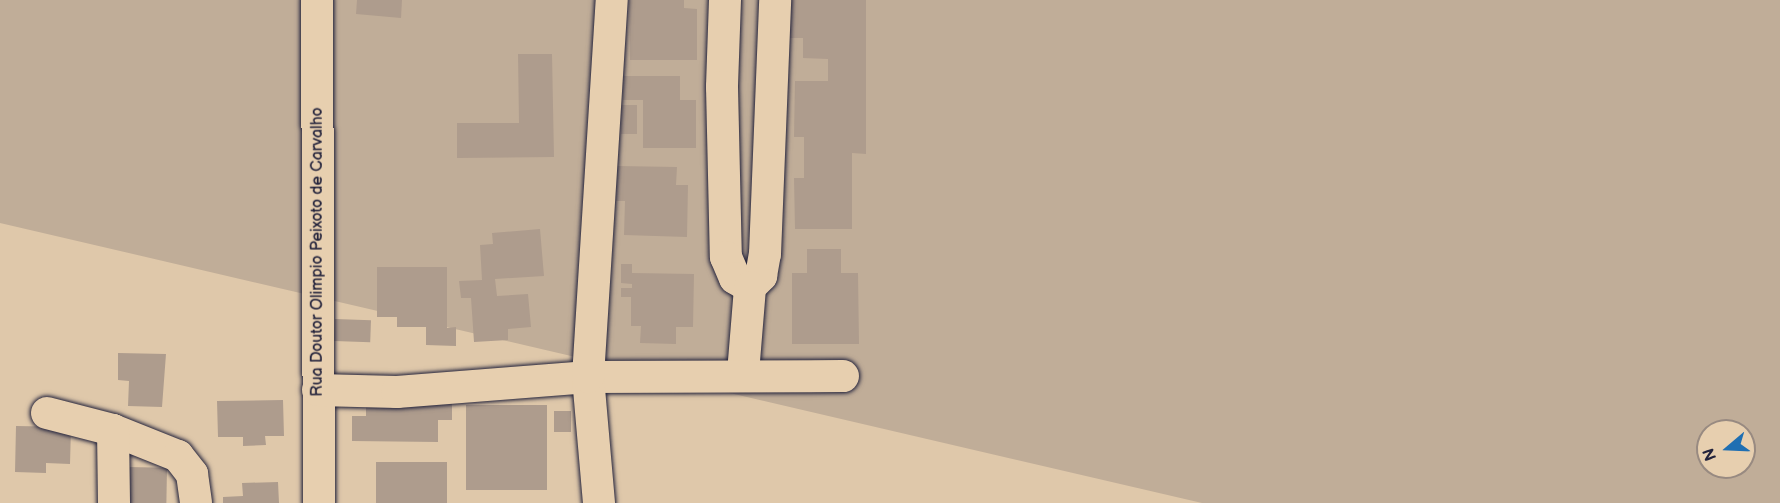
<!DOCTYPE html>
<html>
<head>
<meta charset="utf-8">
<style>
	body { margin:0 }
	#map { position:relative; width:1780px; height:503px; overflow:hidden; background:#dfc8aa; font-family:"Balsamiq Sans",sans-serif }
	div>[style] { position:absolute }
	.green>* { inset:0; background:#c0ad98 }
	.building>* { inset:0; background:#ae9c8d; transform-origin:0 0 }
	.roads { filter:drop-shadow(0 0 2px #22223b) drop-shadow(0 0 2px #22223b) }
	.minor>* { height:32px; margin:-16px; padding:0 16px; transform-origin:16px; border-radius:16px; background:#e7cfaf }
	span { translate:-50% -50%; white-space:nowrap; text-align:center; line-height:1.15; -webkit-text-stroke:6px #e7cfaf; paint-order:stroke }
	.street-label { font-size:16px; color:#22223b }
	.north { position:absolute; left:1696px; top:419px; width:60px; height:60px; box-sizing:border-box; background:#e7cfaf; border:2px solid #988a81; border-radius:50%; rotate:251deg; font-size:16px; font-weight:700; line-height:24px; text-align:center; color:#22223b }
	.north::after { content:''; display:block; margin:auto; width:21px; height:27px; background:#1f6fb2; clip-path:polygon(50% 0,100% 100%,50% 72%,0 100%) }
</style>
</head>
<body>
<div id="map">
	<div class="green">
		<i style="clip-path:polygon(evenodd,0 0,1780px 0,1780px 503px,1202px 503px,0 223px,0 0,1708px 431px,1744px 431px,1744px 467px,1708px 467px,1708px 431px)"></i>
	</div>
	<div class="building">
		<i style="clip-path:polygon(357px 0,402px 0,401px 18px,356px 14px)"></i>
		<i style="clip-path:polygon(629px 0,684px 0,684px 8px,697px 9px,697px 60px,630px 60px)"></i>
		<i style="clip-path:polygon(788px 0,866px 0,866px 154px,852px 153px,852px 229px,795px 229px,794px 178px,804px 178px,804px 137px,794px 137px,795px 81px,828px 81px,828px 59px,803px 58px,803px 38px,788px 38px)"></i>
		<i style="clip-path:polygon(518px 54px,552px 54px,554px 157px,457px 158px,457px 123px,519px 123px)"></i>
		<i style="clip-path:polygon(622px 76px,680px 76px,680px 100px,696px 100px,696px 148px,643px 148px,643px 100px,623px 100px)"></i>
		<i style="left:621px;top:105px;width:16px;height:29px"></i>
		<i style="clip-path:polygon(617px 166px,677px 167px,676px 185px,688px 185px,687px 237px,624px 235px,625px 201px,616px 201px)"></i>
		<i style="clip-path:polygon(540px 229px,544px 276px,495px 279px,497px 296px,528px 294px,531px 327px,508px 329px,508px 340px,474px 342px,471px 298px,461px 298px,459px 281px,482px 280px,480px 245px,493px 244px,492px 233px)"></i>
		<i style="clip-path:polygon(807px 249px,841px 249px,841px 273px,858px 273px,859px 344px,792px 344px,792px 273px,807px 273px)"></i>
		<i style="clip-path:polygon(621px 264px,632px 264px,632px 273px,694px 274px,693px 327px,676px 327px,676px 344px,640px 343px,641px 326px,631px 326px,631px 297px,621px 297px,621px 288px,632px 288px,632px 284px,621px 283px)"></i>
		<i style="clip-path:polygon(377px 267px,447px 267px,447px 328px,456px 327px,456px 346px,426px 345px,426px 327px,397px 327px,397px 317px,377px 317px)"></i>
		<i style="left:335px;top:319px;width:36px;height:22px;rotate:2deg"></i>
		<i style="clip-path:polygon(118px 353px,166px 354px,162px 407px,128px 406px,129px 381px,118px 380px)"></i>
		<i style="clip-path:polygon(366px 397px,452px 398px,452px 420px,438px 420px,438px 442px,352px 441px,352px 416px,366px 416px)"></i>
		<i style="clip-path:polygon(283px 400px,284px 436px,265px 436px,266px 445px,243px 446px,243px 437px,218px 437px,217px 401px)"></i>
		<i style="left:466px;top:405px;width:81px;height:85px"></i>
		<i style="left:554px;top:411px;width:17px;height:21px"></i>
		<i style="clip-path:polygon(16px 426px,71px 427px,70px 464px,46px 463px,46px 473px,15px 472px)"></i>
		<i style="left:447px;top:462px;width:41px;height:71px;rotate:90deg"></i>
		<i style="left:127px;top:467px;width:40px;height:36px;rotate:1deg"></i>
		<i style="clip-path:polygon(278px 482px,279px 503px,223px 503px,223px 497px,243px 496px,242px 483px)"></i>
	</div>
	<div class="roads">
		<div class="minor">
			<i style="left:317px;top:0;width:503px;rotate:89.77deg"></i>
			<i style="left:725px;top:0;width:87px;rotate:92deg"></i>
			<i style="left:722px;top:87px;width:170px;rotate:88.7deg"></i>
			<i style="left:726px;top:257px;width:23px;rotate:67deg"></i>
			<i style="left:735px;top:278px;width:17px;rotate:31deg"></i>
			<i style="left:750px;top:287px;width:16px;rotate:-45deg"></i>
			<i style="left:761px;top:276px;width:22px;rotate:-80deg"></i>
			<i style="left:765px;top:254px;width:254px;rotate:-87.7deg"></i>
			<i style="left:743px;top:373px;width:86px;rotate:-85.3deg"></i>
			<i style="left:318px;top:390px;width:79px;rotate:1.5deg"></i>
			<i style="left:397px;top:392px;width:192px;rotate:-4.5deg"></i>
			<i style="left:588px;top:377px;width:255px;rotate:-0.2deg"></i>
			<i style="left:47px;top:413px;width:68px;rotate:14.4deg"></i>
			<i style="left:113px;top:430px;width:70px;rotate:21.8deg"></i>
			<i style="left:178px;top:456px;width:23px;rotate:52deg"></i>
			<i style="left:192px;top:474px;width:29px;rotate:82deg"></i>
			<i style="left:113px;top:430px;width:73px;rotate:89.2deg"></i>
			<i style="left:599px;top:503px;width:126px;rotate:-95deg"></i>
			<i style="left:588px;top:377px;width:378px;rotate:-86.4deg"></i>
		</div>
	</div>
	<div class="street-label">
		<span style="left:318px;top:252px;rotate:-90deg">Rua Doutor Olimpio Peixoto de Carvalho</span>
	</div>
	<div class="north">N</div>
</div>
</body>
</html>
